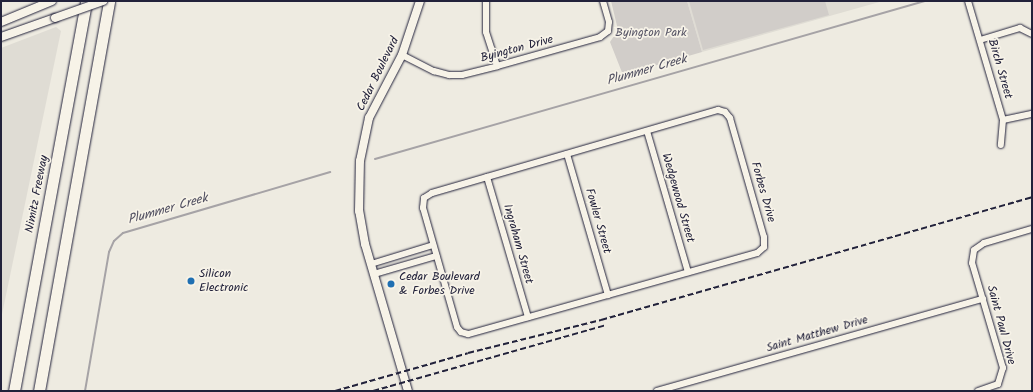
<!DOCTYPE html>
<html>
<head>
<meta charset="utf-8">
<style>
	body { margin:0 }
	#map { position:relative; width:1033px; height:392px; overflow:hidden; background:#eeebe1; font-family:Kalam,sans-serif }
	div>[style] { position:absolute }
	.built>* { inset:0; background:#dfdcd4 }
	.green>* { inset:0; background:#d1cdc9 }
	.stream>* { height:2px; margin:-1px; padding:0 1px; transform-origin:1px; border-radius:1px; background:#a6a3a6 }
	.roads { filter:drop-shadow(0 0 1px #22223b) drop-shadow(0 0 1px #22223b) }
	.street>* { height:6px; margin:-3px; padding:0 3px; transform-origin:3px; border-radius:3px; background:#f7f3e8 }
	.secondary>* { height:8px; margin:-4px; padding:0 4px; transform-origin:4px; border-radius:4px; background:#f7f3e8 }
	.highway>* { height:11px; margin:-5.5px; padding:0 5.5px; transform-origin:5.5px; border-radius:5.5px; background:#f7f3e8 }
	.rail>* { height:2px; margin-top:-1px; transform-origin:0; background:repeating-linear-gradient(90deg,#22223b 0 6px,transparent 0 9px) }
	.bridges { filter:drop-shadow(0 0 1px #22223b) drop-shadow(0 0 1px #22223b) }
	.secondary-bridge>* { height:8px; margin:-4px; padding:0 4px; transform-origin:4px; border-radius:4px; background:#f7f3e8 }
	.dots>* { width:11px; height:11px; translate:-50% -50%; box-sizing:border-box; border:2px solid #f7f3e8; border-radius:50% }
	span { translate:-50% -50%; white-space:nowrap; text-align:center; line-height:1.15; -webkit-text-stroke:3.5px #f7f3e8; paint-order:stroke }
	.park-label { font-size:12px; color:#575566 }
	.street-label { font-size:12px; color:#22223b }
	.poi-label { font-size:12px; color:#22223b }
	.left { translate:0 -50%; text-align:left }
	.water-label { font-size:13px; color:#504f60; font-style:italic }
	.frame { position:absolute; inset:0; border:2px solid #22223b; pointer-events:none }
</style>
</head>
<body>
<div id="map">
	<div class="built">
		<i style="clip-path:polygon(687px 1px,883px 1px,702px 52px)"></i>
		<i style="clip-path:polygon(56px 27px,61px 31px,1px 319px,1px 48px)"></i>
	</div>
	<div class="green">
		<i style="clip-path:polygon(611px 1px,687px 1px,702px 52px,623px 75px,610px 42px,618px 30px)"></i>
		<i style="clip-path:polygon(689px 1px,825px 1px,829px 15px,703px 50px)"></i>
	</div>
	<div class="stream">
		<i style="left:375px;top:159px;width:572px;rotate:-16.03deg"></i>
		<i style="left:85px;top:391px;width:141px;rotate:-80.2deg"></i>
		<i style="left:109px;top:252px;width:12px;rotate:-66deg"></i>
		<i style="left:114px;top:241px;width:12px;rotate:-42deg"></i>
		<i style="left:123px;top:233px;width:216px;rotate:-16.4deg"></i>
	</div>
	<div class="roads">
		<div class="street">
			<i style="left:486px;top:1px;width:31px;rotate:90deg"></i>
			<i style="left:486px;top:32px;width:36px;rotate:72deg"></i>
			<i style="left:968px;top:1px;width:124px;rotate:73.6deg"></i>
			<i style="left:1003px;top:120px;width:25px;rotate:95deg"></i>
			<i style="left:980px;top:40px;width:42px;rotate:-16.7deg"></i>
			<i style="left:1020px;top:28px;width:13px;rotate:27deg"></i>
			<i style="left:402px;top:55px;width:36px;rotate:27deg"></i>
			<i style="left:434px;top:71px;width:16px;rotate:15deg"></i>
			<i style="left:449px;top:75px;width:13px"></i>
			<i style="left:462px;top:75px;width:36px;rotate:-14deg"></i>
			<i style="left:497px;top:66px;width:107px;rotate:-15.7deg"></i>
			<i style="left:600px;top:37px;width:10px;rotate:-37deg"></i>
			<i style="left:608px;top:31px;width:9px;rotate:-84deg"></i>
			<i style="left:609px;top:22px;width:22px;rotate:-106deg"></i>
			<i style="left:718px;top:110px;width:7px;rotate:16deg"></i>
			<i style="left:725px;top:112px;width:8px;rotate:50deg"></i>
			<i style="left:730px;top:118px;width:124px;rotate:74.1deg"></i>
			<i style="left:764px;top:237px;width:10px;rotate:90deg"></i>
			<i style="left:764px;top:247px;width:9px;rotate:139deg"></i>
			<i style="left:757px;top:253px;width:300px;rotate:164.3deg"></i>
			<i style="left:468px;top:334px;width:7px;rotate:-164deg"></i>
			<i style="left:461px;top:332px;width:6px;rotate:-129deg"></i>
			<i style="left:457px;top:327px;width:124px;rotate:-105.9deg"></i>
			<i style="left:423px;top:208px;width:10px;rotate:-84deg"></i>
			<i style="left:424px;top:198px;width:9px;rotate:-32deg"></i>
			<i style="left:432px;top:193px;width:298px;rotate:-16.2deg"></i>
			<i style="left:1003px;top:120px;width:30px;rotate:-12deg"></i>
			<i style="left:647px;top:131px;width:147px;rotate:73.8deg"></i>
			<i style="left:567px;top:154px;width:147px;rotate:73.8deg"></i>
			<i style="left:487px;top:177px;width:146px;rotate:73.7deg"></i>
			<i style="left:371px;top:264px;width:65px;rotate:-17deg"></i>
			<i style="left:374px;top:274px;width:65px;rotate:-16.2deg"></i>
			<i style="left:657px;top:391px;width:339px;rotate:-15.8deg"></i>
			<i style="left:978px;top:391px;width:21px;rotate:-19deg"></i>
			<i style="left:998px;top:384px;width:17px;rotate:-73deg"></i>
			<i style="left:1003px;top:368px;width:109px;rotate:-106.4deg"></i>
			<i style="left:972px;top:263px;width:13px;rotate:-81deg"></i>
			<i style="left:974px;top:250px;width:12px;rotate:-35deg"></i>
			<i style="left:984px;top:243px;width:50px;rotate:-16.3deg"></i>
		</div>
		<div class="secondary">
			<i style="left:1px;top:22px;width:55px;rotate:-22.4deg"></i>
			<i style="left:1px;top:37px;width:57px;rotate:-19.4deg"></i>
			<i style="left:408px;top:391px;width:153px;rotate:-106.3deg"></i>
			<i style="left:365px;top:244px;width:34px;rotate:-100deg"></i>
			<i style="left:359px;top:211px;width:50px;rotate:-88.9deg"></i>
			<i style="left:360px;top:161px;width:44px;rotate:-78.2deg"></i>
			<i style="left:369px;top:118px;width:71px;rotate:-62.4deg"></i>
			<i style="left:402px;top:55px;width:57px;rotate:-71.6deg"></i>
		</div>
		<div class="highway">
			<i style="left:14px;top:391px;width:397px;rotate:-79.5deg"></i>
			<i style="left:39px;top:391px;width:396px;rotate:-79.8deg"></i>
		</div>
	</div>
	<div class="rail">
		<i style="left:335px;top:391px;width:138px;rotate:-15.9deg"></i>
		<i style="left:468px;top:353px;width:137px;rotate:-13.9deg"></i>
		<i style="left:601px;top:320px;width:448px;rotate:-15.9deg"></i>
		<i style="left:373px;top:391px;width:242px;rotate:-15.8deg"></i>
	</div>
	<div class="bridges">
		<div class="secondary-bridge">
			<i style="left:55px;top:18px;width:51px;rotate:-19.5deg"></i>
		</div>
	</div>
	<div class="dots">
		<i style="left:191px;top:281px;background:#1f6fb2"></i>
		<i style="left:391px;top:284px;background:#1f6fb2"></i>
	</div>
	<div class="park-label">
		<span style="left:651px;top:33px">Byington Park</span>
	</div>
	<div class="street-label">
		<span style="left:517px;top:49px;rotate:-15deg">Byington Drive</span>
		<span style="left:1000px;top:69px;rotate:74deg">Birch Street</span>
		<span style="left:378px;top:74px;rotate:-64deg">Cedar Boulevard</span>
		<span style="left:763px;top:192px;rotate:74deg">Forbes Drive</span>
		<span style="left:37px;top:194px;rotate:-79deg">Nimitz Freeway</span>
		<span style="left:678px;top:198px;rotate:74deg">Wedgewood Street</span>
		<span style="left:598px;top:221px;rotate:74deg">Fowler Street</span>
		<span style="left:518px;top:244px;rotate:74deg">Ingraham Street</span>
		<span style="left:1001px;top:325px;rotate:75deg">Saint Paul Drive</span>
		<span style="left:817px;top:334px;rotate:-16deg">Saint Matthew Drive</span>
	</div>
	<div class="poi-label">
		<span class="left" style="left:199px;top:281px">Silicon<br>Electronic</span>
		<span class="left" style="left:399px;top:284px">Cedar Boulevard<br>&amp; Forbes Drive</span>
	</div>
	<div class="water-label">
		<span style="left:647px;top:71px;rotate:-16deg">Plummer Creek</span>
		<span style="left:168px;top:210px;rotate:-16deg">Plummer Creek</span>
	</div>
	<div class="frame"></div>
</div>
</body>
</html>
